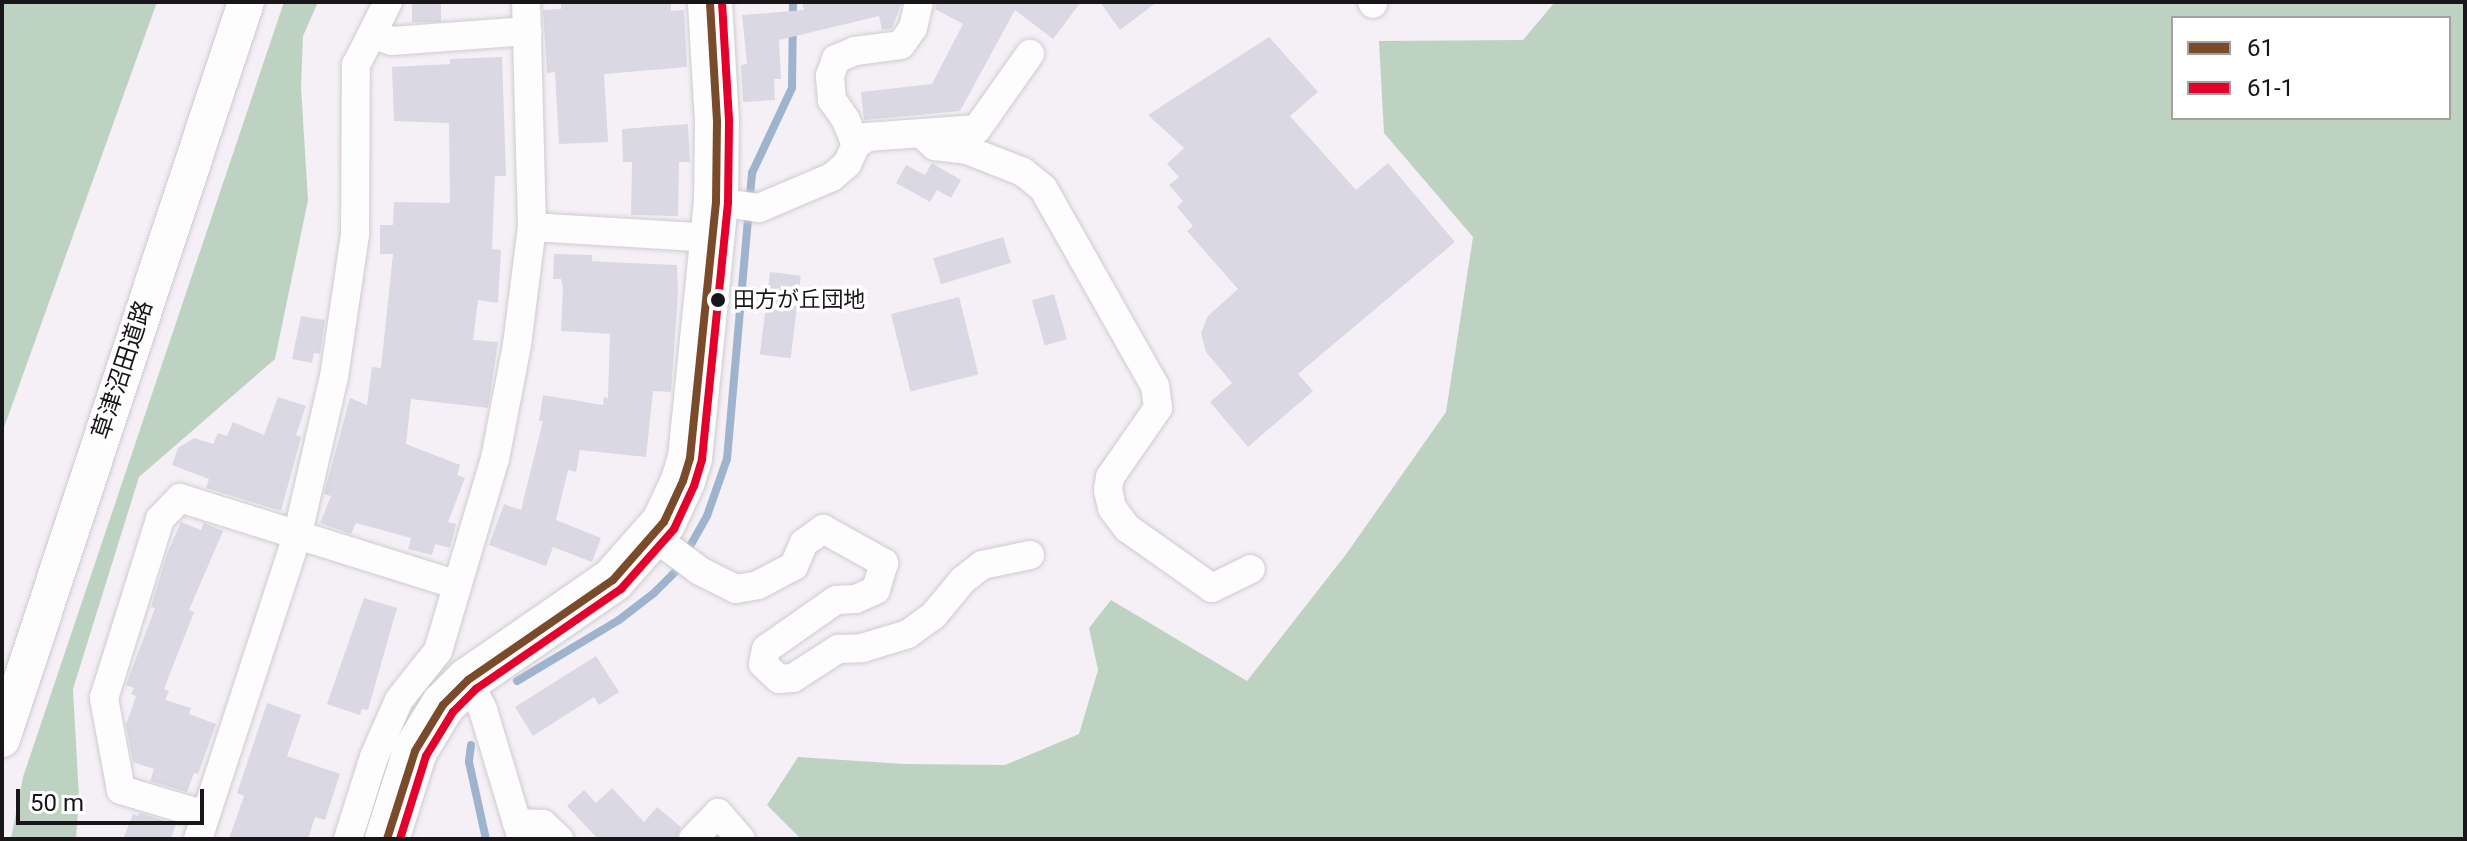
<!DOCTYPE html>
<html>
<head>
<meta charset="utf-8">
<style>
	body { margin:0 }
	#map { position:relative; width:2467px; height:841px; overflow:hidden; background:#f5f0f6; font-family:Roboto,"Noto Sans JP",sans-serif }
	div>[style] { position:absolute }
	.forest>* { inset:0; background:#bed2c2 }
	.stream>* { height:8px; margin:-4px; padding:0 4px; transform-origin:4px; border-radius:4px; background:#9eb3cd }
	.building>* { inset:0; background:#d9d8e3; transform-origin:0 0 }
	.roads { filter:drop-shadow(0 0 2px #cfcbd0) drop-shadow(0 0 2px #cfcbd0) }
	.minor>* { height:28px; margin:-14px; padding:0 14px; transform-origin:14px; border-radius:14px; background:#fefdfe }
	.tertiary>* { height:36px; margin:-18px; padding:0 18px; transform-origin:18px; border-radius:18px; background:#fefdfe }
	.primary>* { height:44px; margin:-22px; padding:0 22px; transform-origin:22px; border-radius:22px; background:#fefdfe }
	.bus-1>* { height:8px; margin:-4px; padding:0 4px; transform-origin:4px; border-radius:4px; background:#7a4b2a }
	.bus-2>* { height:8px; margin:-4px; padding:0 4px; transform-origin:4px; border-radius:4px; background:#e4002b }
	.dots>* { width:22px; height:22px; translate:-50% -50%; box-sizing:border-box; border:4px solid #fff; border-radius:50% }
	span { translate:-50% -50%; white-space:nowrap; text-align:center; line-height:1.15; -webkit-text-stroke:7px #fff; paint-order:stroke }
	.bus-label { font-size:22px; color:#19161a }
	.left { translate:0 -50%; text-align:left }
	.street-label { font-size:24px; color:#19161a }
	.frame { position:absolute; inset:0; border:4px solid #19161a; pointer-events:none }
	.legend { position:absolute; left:2171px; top:16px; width:280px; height:104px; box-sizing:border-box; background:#fff; border:2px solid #a3a2a3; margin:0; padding:10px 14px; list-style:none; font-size:24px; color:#19161a }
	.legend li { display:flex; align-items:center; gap:16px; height:40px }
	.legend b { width:40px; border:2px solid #a3a2a3 }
	.scale { position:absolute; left:16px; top:789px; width:188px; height:36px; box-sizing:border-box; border:4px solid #19161a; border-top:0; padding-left:10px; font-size:24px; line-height:28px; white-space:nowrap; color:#19161a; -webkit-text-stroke:6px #fff; paint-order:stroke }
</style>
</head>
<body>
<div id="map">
	<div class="forest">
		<i style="clip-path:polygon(2px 2px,157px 2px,2px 433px)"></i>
		<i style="clip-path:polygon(284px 2px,318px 2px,303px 36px,301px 87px,308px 200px,275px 359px,139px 477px,73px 689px,79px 798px,76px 839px,11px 839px,23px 777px)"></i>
		<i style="clip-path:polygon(evenodd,1555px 2px,2465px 2px,2465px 839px,801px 839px,767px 805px,798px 757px,904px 764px,1005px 765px,1079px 734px,1098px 670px,1089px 628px,1111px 600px,1247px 681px,1347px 553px,1446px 412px,1473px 237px,1384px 133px,1379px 41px,1523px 40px,1555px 2px,2173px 18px,2449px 18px,2449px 118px,2173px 118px,2173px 18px)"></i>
	</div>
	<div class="stream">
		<i style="left:517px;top:681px;width:119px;rotate:-30.9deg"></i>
		<i style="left:619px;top:620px;width:44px;rotate:-37.6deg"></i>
		<i style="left:654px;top:593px;width:31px;rotate:-45deg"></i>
		<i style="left:676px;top:571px;width:63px;rotate:-60.6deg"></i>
		<i style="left:707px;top:516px;width:60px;rotate:-70.7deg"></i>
		<i style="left:727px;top:459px;width:287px;rotate:-85deg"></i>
		<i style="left:752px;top:173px;width:94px;rotate:-64.8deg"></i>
		<i style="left:792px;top:88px;width:86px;rotate:-89.3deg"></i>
		<i style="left:471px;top:745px;width:17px;rotate:97deg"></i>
		<i style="left:469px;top:762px;width:79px;rotate:77.6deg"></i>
	</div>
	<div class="building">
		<i style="left:412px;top:2px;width:29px;height:20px"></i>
		<i style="clip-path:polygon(561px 2px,671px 2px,671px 11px,684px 10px,687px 67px,604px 74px,608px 142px,559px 144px,555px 72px,547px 73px,543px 10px,561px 9px)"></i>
		<i style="clip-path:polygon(802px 2px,902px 2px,892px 28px,882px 30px,879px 16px,779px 40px,781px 79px,774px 79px,775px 100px,743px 102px,741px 65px,747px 64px,742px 15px,804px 10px)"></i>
		<i style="clip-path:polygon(936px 2px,1081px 2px,1053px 39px,1015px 10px,960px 111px,864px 120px,861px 92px,932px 84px,963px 24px,935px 9px)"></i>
		<i style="clip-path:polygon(1100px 2px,1157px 2px,1120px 30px)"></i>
		<i style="clip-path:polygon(1269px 37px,1318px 92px,1290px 116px,1356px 190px,1388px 163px,1455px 242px,1298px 374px,1313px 391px,1248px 447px,1210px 402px,1232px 383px,1206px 352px,1201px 333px,1208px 316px,1238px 289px,1187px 231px,1193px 226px,1177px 207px,1183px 201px,1169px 185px,1179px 177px,1167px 164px,1184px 148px,1148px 115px)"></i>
		<i style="clip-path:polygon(502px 57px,506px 176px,495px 176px,492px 249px,501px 250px,498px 303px,478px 300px,473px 340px,498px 342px,488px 408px,411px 399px,406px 444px,460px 465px,457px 475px,465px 478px,448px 522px,456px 524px,450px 548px,435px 544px,432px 555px,408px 549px,411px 538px,356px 523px,351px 534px,320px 523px,331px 496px,324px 494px,350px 398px,367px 405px,372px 367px,381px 368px,393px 254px,380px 254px,380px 225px,393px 225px,394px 202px,450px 203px,449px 123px,394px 121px,392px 67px,450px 64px,450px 59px)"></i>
		<i style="clip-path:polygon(688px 124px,690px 162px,679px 162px,678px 216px,631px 215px,632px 162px,623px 162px,622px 129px)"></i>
		<i style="clip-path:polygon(932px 163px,961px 180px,951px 198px,937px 190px,930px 202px,896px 183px,906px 165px,925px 175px)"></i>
		<i style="left:1003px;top:237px;width:27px;height:73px;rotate:73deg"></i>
		<i style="clip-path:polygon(554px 254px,592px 255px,592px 261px,606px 262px,677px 265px,678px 293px,671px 392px,653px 391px,646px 457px,580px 450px,576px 472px,568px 470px,556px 520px,601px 538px,592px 562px,553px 547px,546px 566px,489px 545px,504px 504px,521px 510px,543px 421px,539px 421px,543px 395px,603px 405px,604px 397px,608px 398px,610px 334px,561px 331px,563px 287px,561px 279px,553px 279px)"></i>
		<i style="left:770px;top:272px;width:31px;height:83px;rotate:7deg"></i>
		<i style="left:1054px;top:294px;width:47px;height:23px;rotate:74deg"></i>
		<i style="left:959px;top:297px;width:80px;height:70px;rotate:76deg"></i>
		<i style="clip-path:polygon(301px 316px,325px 320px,320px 354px,314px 353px,312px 363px,292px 359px)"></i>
		<i style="clip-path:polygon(278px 397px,306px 406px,296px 435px,301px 437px,281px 511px,206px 488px,209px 479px,172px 465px,178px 448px,194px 438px,213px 444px,218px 433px,227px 436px,233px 422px,264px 435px)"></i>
		<i style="clip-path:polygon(181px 522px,201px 530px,204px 523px,223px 531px,189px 610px,194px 612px,164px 689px,169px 691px,165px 700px,191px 708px,189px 714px,216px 724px,198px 774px,194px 773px,187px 792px,150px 781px,154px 769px,133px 762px,126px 725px,136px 696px,131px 694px,134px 688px,126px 685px,155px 608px,151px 607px,167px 554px)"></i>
		<i style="clip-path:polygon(364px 598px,397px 608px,368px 710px,362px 709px,360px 715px,327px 704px)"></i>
		<i style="clip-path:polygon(596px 656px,619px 692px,599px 705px,594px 697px,533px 736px,515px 707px)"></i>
		<i style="clip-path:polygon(267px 703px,301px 715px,287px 756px,340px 774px,325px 820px,315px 817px,308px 839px,229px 839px,244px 796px,237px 793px)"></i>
		<i style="clip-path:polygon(612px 788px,644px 822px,657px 807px,681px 827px,676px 839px,598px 839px,567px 806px,584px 790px,596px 803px)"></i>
		<i style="clip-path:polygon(139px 813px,176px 824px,171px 839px,123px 839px,133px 814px,138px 816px)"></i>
	</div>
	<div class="roads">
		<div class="minor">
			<i style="left:1372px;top:2px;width:2px;rotate:63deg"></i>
			<i style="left:374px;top:35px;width:19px;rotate:18deg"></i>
			<i style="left:392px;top:41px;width:136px;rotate:-4.2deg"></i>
			<i style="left:922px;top:134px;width:18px;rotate:43deg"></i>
			<i style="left:935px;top:146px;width:32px;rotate:7deg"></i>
			<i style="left:967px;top:150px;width:60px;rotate:21.4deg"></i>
			<i style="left:1023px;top:172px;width:26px;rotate:39deg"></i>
			<i style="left:1043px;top:188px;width:227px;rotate:60.5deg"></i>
			<i style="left:1155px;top:386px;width:22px;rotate:82deg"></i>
			<i style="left:1158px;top:408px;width:84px;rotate:124.8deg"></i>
			<i style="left:1110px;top:477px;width:13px;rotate:99deg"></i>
			<i style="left:1108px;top:490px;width:18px;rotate:77deg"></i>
			<i style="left:1112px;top:508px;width:25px;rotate:53deg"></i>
			<i style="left:1127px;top:528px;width:104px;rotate:35.2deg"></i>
			<i style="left:1212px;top:588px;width:43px;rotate:-26deg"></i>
			<i style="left:856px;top:145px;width:27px;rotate:-112deg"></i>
			<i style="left:846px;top:120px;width:24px;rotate:-125deg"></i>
			<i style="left:832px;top:100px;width:24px;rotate:-95deg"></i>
			<i style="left:830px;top:76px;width:18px;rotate:-71deg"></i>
			<i style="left:836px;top:59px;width:21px;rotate:-23deg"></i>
			<i style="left:855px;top:51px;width:46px;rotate:-7.4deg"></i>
			<i style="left:901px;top:45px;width:21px;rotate:-55deg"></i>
			<i style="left:913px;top:28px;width:27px;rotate:-77deg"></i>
			<i style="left:716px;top:202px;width:43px;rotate:7.9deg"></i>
			<i style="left:759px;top:208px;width:79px;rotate:-23deg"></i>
			<i style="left:832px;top:177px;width:20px;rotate:-41deg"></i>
			<i style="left:847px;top:164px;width:21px;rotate:-65deg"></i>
			<i style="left:856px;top:145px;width:14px;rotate:-36deg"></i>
			<i style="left:867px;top:137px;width:110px;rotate:-4.2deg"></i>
			<i style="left:977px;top:129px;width:92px;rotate:-54.8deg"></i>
			<i style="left:532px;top:227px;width:179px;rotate:3.5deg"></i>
			<i style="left:653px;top:536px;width:59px;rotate:36.7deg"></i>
			<i style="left:700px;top:571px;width:40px;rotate:26.6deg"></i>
			<i style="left:736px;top:589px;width:22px;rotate:-10deg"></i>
			<i style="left:758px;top:585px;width:41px;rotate:-27.8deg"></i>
			<i style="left:794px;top:566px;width:25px;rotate:-67deg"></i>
			<i style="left:804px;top:543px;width:24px;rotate:-36deg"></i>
			<i style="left:823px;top:529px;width:70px;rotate:29.1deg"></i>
			<i style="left:884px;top:563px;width:28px;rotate:107deg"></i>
			<i style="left:876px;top:590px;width:22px;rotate:156deg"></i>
			<i style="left:856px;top:599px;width:20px;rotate:177deg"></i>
			<i style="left:836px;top:600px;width:85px;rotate:145deg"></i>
			<i style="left:766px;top:649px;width:15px;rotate:101deg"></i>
			<i style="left:763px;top:664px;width:22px;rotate:43deg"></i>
			<i style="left:779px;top:679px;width:14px;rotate:-4deg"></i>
			<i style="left:793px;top:678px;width:54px;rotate:-32.8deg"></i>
			<i style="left:838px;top:649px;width:24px;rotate:-2deg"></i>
			<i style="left:862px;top:648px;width:48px;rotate:-16.9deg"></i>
			<i style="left:908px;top:634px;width:31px;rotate:-36deg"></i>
			<i style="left:933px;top:616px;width:47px;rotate:-50.2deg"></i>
			<i style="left:963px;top:580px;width:24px;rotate:-38deg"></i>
			<i style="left:982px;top:565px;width:49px;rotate:-11.8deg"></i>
			<i style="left:468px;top:680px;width:34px;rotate:63deg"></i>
			<i style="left:483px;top:710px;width:135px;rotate:73.2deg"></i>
			<i style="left:205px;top:815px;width:88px;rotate:-163.4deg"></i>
			<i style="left:121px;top:790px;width:94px;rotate:-100.5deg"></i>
			<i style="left:104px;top:698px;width:188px;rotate:-72.6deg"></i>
			<i style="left:160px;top:519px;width:29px;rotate:-46deg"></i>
			<i style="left:180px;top:498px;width:290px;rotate:17.4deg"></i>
			<i style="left:517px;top:823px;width:26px;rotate:2deg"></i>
			<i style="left:543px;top:824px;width:22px;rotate:43deg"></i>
			<i style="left:198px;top:839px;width:318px;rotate:-71.9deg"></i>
			<i style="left:297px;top:537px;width:164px;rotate:-77deg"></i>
			<i style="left:334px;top:377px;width:145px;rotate:-81.6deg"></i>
			<i style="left:355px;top:234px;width:169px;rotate:-89.7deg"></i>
			<i style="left:356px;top:65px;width:71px;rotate:-63.1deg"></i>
			<i style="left:348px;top:839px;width:86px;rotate:-72.4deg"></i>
			<i style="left:374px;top:757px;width:62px;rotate:-66.3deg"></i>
			<i style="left:399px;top:700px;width:63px;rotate:-51.5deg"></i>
			<i style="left:438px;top:651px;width:200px;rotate:-73.5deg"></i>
			<i style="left:495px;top:459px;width:116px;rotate:-79.1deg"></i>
			<i style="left:517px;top:345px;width:119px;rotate:-82.8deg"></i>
			<i style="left:532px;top:227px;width:225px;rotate:-91.5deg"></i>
			<i style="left:693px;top:839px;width:36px;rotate:-46deg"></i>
			<i style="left:718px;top:813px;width:35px;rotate:49deg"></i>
		</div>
		<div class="tertiary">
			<i style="left:2px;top:739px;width:776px;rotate:-71.68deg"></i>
		</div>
		<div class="primary">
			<i style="left:387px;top:839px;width:92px;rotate:-72.3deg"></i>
			<i style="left:415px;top:751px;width:54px;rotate:-58.7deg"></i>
			<i style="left:443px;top:705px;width:35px;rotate:-45deg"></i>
			<i style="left:468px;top:680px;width:176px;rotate:-34.6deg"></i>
			<i style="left:613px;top:580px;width:77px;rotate:-48.7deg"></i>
			<i style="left:664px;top:522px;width:45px;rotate:-65.1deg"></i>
			<i style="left:683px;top:481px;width:24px;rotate:-73deg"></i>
			<i style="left:690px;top:458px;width:257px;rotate:-84.2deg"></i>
			<i style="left:716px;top:202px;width:81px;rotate:-89.3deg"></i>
			<i style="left:717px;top:121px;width:119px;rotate:-93.4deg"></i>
		</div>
	</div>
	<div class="bus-1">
		<i style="left:387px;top:839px;width:92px;rotate:-72.3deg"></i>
		<i style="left:415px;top:751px;width:54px;rotate:-58.7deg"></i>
		<i style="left:443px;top:705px;width:35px;rotate:-45deg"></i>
		<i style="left:468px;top:680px;width:176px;rotate:-34.6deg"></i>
		<i style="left:613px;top:580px;width:77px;rotate:-48.7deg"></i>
		<i style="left:664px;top:522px;width:45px;rotate:-65.1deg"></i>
		<i style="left:683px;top:481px;width:24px;rotate:-73deg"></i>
		<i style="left:690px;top:458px;width:257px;rotate:-84.2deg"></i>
		<i style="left:716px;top:202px;width:81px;rotate:-89.3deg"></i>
		<i style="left:717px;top:121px;width:119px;rotate:-93.4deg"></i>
	</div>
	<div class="bus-2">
		<i style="left:400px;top:839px;width:87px;rotate:-72.6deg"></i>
		<i style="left:426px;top:756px;width:52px;rotate:-58.5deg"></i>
		<i style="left:453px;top:712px;width:33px;rotate:-45deg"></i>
		<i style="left:476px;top:689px;width:176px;rotate:-34.6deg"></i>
		<i style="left:621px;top:589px;width:80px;rotate:-48.5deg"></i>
		<i style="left:674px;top:529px;width:47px;rotate:-65.1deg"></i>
		<i style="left:694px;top:486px;width:28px;rotate:-73deg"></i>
		<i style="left:702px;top:459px;width:257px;rotate:-84.2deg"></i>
		<i style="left:728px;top:203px;width:83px;rotate:-89.3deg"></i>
		<i style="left:729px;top:120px;width:118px;rotate:-93.4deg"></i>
	</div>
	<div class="dots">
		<i style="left:718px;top:300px;background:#19161a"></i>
	</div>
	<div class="bus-label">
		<span class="left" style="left:733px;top:300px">田方が丘団地</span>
	</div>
	<div class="street-label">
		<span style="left:123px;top:370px;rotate:-72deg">草津沼田道路</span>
	</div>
	<div class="frame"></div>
	<ul class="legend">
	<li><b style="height:10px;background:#7a4b2a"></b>61</li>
	<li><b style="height:10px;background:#e4002b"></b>61-1</li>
	</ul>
	<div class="scale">50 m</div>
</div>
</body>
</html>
